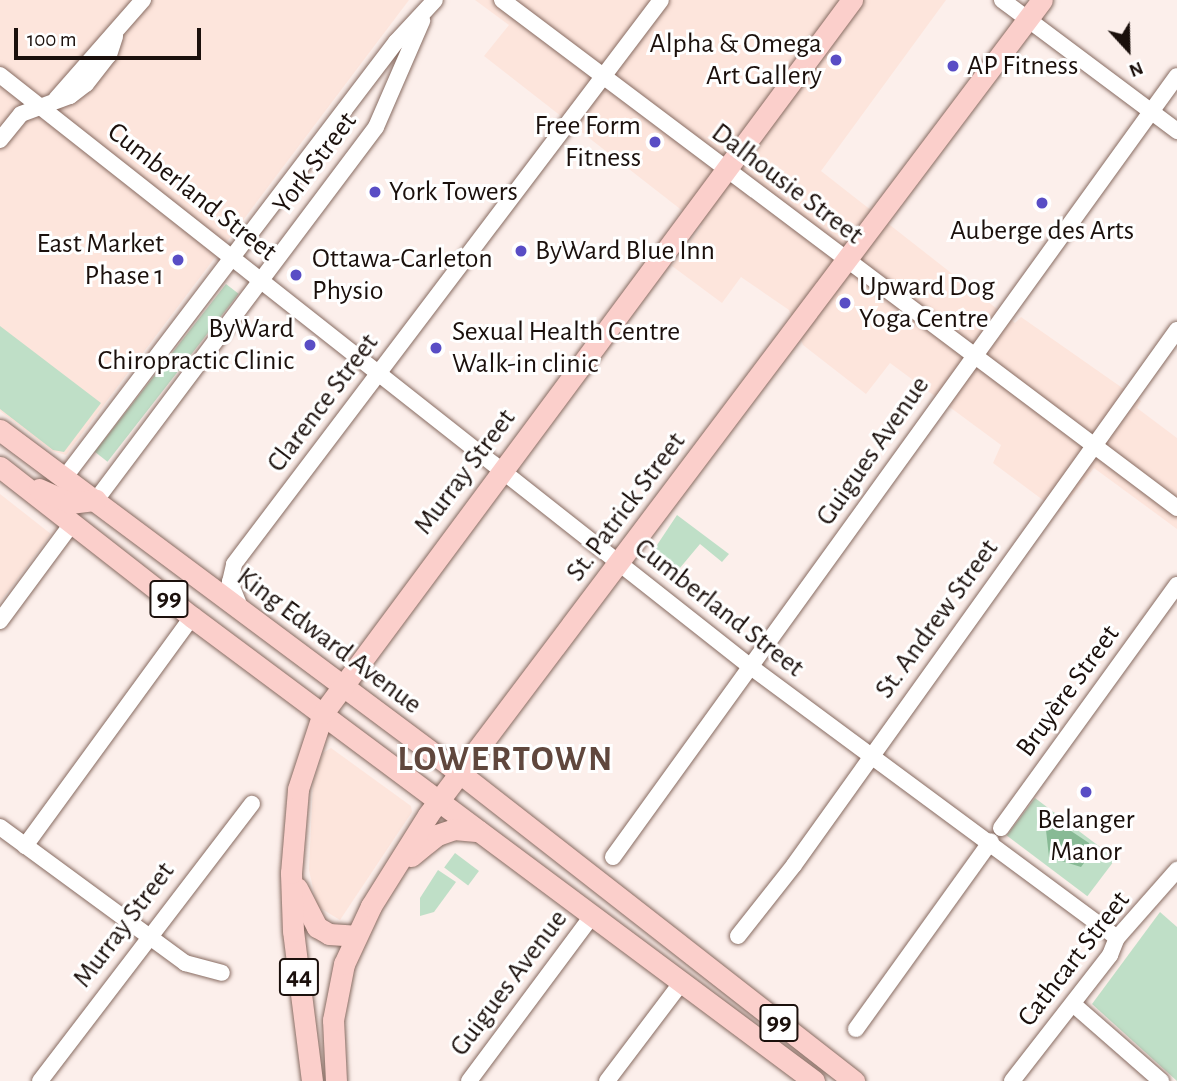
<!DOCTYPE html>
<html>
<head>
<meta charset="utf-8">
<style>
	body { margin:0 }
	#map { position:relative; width:1177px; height:1081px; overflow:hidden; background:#fcefeb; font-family:"Alegreya Sans",sans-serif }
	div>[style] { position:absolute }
	.built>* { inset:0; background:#fde5dc }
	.green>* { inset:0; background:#bfdfc7; transform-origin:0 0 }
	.forest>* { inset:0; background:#88ba95 }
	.roads { filter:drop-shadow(0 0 2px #876b61) drop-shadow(0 0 2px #876b61) }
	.minor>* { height:16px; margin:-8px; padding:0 8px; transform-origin:8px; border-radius:8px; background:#fff }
	.major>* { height:21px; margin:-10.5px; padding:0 10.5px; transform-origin:10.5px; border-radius:10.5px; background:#fbcfcb }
	.dots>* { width:19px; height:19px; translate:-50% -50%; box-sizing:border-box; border:4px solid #fff; border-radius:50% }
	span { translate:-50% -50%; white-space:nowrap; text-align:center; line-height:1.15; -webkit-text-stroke:6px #fff; paint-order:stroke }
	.shield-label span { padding:2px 5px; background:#fff; border:2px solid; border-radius:5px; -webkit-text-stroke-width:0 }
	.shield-label { font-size:26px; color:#1b100c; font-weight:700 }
	.poi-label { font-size:28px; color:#1b100c }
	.right { translate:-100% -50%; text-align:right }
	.left { translate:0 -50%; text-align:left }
	.street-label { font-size:28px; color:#1b100c }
	.district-label { font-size:35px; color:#60473d; font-weight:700; letter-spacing:2px }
	.north { position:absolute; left:1093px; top:14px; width:70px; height:70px; -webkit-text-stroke:5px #fff; paint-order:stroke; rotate:158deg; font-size:19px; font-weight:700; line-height:28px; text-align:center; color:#1b100c }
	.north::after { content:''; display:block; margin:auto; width:24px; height:32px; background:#1b100c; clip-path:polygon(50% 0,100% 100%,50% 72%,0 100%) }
	.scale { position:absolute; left:14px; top:28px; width:187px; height:32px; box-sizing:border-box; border:4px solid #1b100c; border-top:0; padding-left:9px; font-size:21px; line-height:24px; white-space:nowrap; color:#1b100c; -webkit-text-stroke:5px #fff; paint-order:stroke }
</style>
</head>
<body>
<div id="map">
	<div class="built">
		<i style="clip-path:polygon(0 0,409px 0,66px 455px,52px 451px,0 411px)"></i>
		<i style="clip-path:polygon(475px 0,946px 0,821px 171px,1015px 323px,1021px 317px,1141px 401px,1137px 408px,1177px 438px,1177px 529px,1094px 468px,1059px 512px,993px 463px,1001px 445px,890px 363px,866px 394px,803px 345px,789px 310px,741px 277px,722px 303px,672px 266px,702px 226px,484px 56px,509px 25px)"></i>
		<i style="clip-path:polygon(0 494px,51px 534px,0 602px)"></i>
		<i style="clip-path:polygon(331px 748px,411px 806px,412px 812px,340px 920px,317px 906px,309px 870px,313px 783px,323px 753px)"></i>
	</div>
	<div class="green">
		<i style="left:226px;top:284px;width:16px;height:213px;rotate:38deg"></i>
		<i style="clip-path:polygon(0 326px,101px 403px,64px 452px,53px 450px,0 409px)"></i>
		<i style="clip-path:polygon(677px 515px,729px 554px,722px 562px,700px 544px,669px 581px,645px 563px)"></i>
		<i style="left:1035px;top:798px;width:101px;height:47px;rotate:37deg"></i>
		<i style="left:455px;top:853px;width:30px;height:18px;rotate:37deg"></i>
		<i style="clip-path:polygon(438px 870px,456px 882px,434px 912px,420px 916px,420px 898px)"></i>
		<i style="clip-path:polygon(1160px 912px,1177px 927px,1177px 1081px,1092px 1004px)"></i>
	</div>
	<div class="forest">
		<i style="clip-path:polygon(1053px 819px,1089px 843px,1090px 855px,1081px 867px,1049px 857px,1046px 830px)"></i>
	</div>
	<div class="roads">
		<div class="minor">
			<i style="left:502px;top:0;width:845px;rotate:36.96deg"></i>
			<i style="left:1002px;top:0;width:219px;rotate:36.8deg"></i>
			<i style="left:0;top:75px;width:956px;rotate:38.25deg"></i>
			<i style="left:751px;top:667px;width:455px;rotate:36.5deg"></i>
			<i style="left:56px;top:99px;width:132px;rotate:-48.7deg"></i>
			<i style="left:0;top:140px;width:33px;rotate:-51deg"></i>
			<i style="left:21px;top:114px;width:52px;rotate:-20.2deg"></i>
			<i style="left:70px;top:96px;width:20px;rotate:-37deg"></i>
			<i style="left:86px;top:84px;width:37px;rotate:-52deg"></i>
			<i style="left:109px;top:55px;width:20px;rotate:-72deg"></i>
			<i style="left:65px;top:477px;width:547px;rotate:-52.73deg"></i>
			<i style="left:396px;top:42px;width:57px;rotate:-47.1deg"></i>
			<i style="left:96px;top:500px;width:466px;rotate:-53.1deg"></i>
			<i style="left:376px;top:127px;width:116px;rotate:-66.5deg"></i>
			<i style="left:240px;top:607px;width:27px;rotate:-112deg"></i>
			<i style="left:230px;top:582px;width:18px;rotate:-77deg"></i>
			<i style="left:234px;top:564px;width:707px;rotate:-52.87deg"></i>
			<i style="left:0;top:621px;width:119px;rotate:-53.5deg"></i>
			<i style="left:0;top:827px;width:230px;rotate:36.3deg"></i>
			<i style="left:185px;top:963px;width:38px;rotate:15deg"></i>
			<i style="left:1001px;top:828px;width:300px;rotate:-54.1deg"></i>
			<i style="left:25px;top:846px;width:283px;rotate:-53.9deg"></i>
			<i style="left:613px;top:857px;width:963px;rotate:-54.17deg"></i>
			<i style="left:738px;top:936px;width:90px;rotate:-51.7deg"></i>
			<i style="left:794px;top:865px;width:658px;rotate:-54.4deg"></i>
			<i style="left:1073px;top:1004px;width:117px;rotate:41.2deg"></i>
			<i style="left:856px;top:1029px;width:231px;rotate:-54.3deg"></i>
			<i style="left:40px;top:1081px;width:349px;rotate:-52.6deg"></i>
			<i style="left:469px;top:1081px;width:206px;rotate:-53.3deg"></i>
			<i style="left:607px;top:1081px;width:123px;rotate:-52.9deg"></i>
			<i style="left:1012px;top:1081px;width:160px;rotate:-52.1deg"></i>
			<i style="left:1110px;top:955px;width:18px;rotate:-68deg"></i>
			<i style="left:1117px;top:938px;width:91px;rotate:-48.6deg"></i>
		</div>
		<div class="major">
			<i style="left:0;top:430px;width:575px;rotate:36.73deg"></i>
			<i style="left:461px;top:774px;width:499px;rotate:38deg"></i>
			<i style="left:0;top:467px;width:244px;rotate:38deg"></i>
			<i style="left:192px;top:617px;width:776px;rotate:36.72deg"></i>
			<i style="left:39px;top:489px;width:34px;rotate:24deg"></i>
			<i style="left:70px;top:503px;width:26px;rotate:-7deg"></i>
			<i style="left:411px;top:856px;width:33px;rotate:-39deg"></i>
			<i style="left:437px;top:835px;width:18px;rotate:-19deg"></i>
			<i style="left:454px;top:829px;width:25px;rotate:5deg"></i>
			<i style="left:297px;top:888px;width:44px;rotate:62.9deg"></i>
			<i style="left:317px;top:927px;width:14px;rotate:30deg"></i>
			<i style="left:329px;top:934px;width:26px;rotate:4deg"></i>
			<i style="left:312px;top:1081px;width:151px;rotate:-97.2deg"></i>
			<i style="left:293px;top:931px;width:58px;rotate:-92deg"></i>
			<i style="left:291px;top:873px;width:84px;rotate:-85.2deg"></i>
			<i style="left:298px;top:789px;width:80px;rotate:-71.8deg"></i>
			<i style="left:323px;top:713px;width:888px;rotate:-53.43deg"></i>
			<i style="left:336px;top:1081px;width:61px;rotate:-92.8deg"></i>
			<i style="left:333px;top:1020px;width:57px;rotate:-78.9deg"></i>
			<i style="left:344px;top:964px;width:64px;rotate:-65deg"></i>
			<i style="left:371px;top:906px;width:107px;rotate:-57.9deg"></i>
			<i style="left:428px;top:815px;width:1020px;rotate:-53.01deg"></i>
		</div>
	</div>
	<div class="dots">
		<i style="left:836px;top:60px;background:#594dc5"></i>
		<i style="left:953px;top:66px;background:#594dc5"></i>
		<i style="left:655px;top:142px;background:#594dc5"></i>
		<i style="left:375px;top:192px;background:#594dc5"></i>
		<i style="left:1042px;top:203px;background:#594dc5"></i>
		<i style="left:521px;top:251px;background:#594dc5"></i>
		<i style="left:178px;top:260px;background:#594dc5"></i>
		<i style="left:296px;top:275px;background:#594dc5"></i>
		<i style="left:845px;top:303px;background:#594dc5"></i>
		<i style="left:310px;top:345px;background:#594dc5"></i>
		<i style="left:436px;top:348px;background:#594dc5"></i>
		<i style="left:1086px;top:792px;background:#594dc5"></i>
	</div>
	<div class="shield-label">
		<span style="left:169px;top:599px">99</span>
		<span style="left:299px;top:977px">44</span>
		<span style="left:779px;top:1023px">99</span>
	</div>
	<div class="poi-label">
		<span class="right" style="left:822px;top:60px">Alpha &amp; Omega<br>Art Gallery</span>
		<span class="left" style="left:967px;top:66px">AP Fitness</span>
		<span class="right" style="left:641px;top:142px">Free Form<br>Fitness</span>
		<span class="left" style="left:389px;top:192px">York Towers</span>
		<span style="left:1042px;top:231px">Auberge des Arts</span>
		<span class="right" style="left:164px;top:260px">East Market<br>Phase 1</span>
		<span class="left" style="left:535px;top:251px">ByWard Blue Inn</span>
		<span class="left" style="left:312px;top:275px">Ottawa-Carleton<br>Physio</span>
		<span class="left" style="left:859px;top:303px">Upward Dog<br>Yoga Centre</span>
		<span class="right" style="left:294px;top:345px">ByWard<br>Chiropractic Clinic</span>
		<span class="left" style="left:452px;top:348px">Sexual Health Centre<br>Walk-in clinic</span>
		<span style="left:1086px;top:836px">Belanger<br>Manor</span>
	</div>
	<div class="street-label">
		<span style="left:315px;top:163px;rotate:-53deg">York Street</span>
		<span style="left:787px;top:184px;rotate:37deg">Dalhousie Street</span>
		<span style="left:192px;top:192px;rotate:38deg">Cumberland Street</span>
		<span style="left:323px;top:403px;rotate:-53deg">Clarence Street</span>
		<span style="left:873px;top:451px;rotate:-55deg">Guigues Avenue</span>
		<span style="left:465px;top:472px;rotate:-53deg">Murray Street</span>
		<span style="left:626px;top:507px;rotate:-53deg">St. Patrick Street</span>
		<span style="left:719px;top:608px;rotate:38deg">Cumberland Street</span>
		<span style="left:937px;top:619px;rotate:-54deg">St. Andrew Street</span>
		<span style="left:329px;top:641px;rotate:37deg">King Edward Avenue</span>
		<span style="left:1068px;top:691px;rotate:-54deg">Bruyère Street</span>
		<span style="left:124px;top:925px;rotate:-53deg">Murray Street</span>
		<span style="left:1074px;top:959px;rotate:-52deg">Cathcart Street</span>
		<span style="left:509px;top:983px;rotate:-53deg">Guigues Avenue</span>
	</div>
	<div class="district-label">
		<span style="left:506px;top:760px">LOWERTOWN</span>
	</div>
	<div class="north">N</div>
	<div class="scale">100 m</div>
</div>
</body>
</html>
